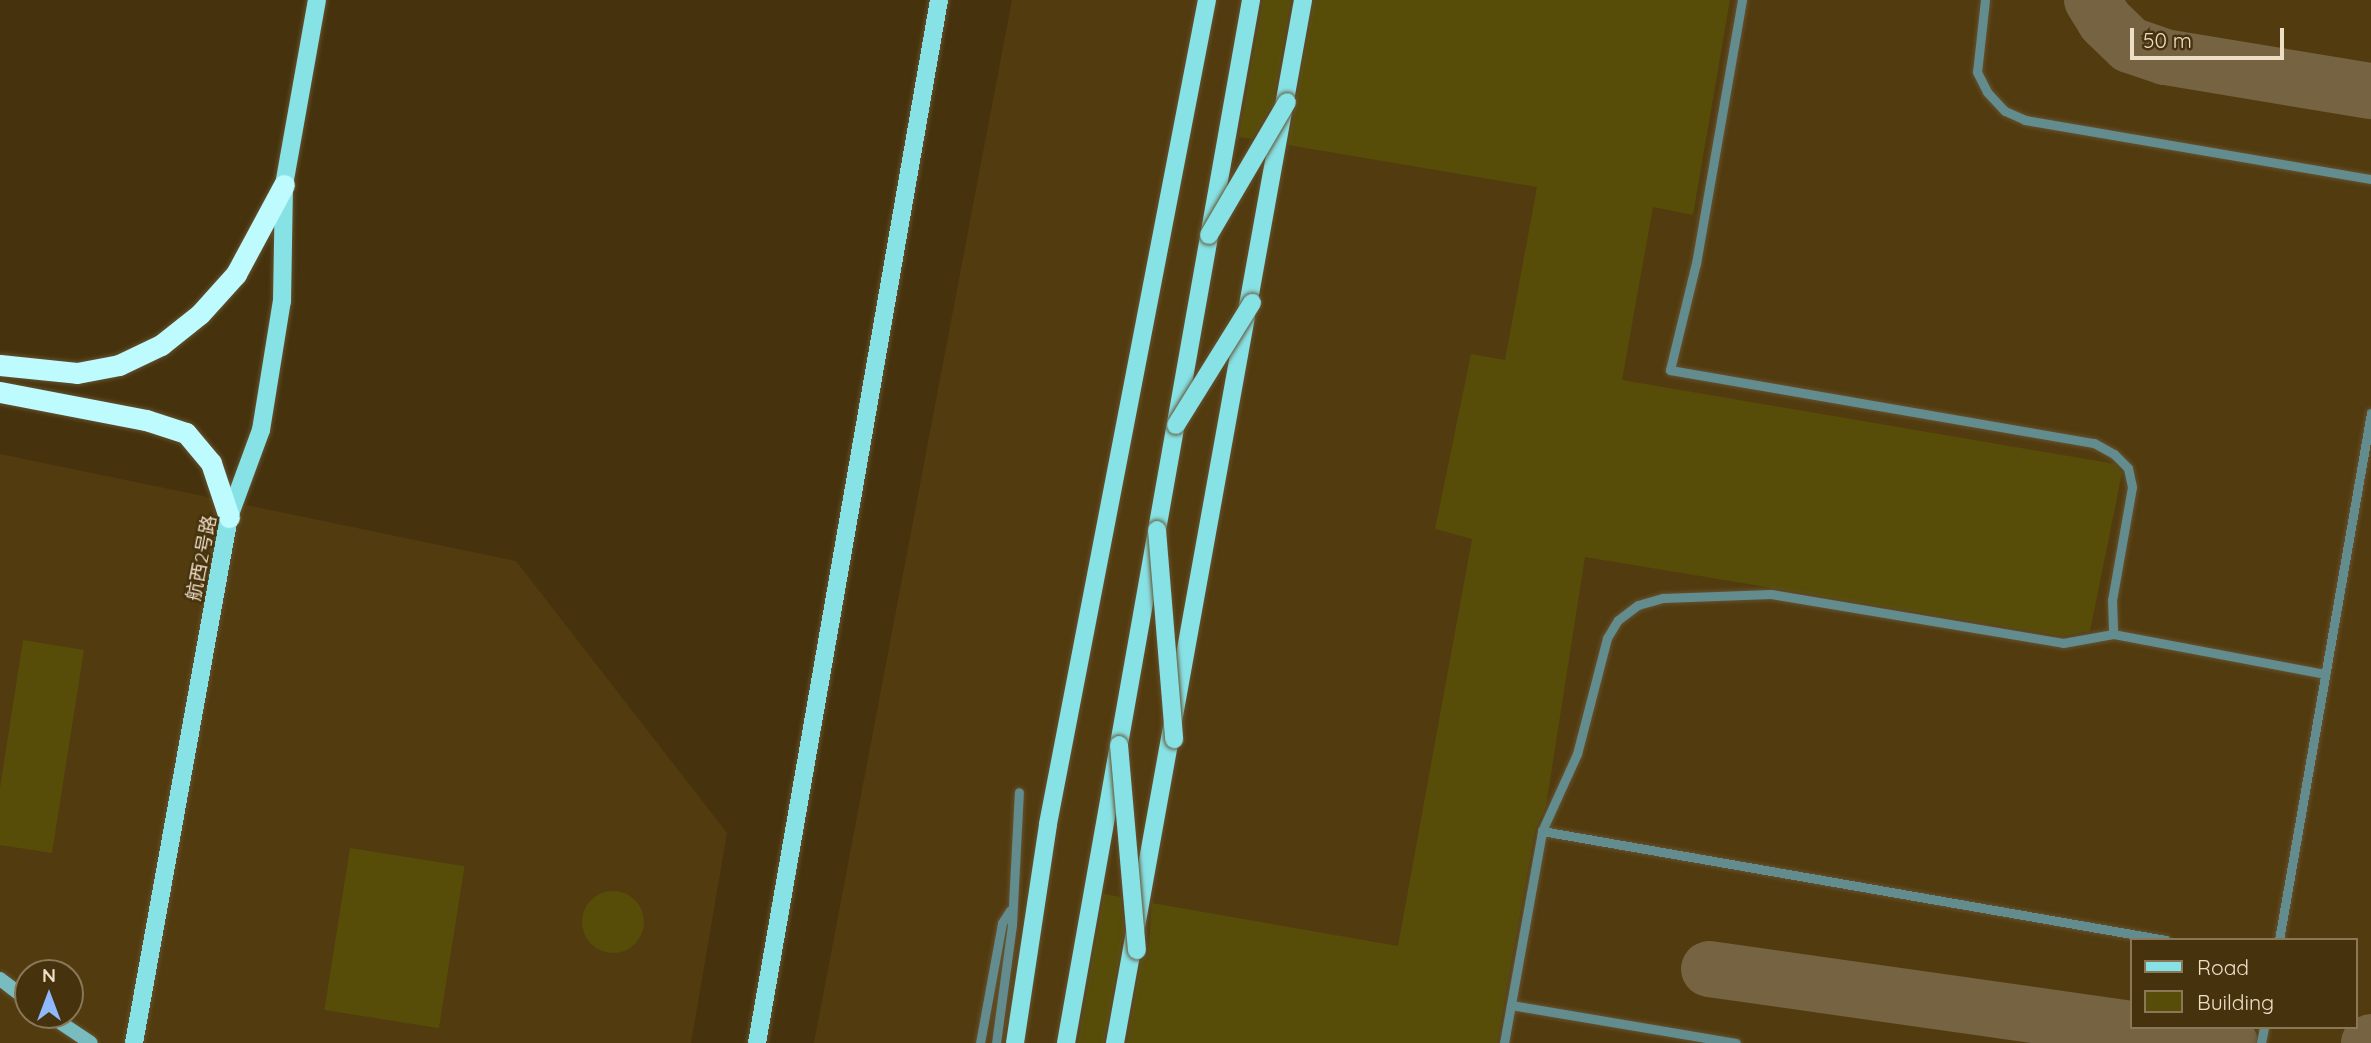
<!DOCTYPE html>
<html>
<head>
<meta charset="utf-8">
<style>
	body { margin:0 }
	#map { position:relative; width:2371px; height:1043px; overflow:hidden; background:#46330e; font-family:Quicksand,"Noto Sans SC",sans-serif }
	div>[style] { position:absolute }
	.built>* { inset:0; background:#523b0f }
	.taxiway>* { height:56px; margin:-28px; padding:0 28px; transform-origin:28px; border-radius:28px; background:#756342 }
	.building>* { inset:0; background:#574d09; transform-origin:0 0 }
	.round { border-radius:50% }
	.roads { filter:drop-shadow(0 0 2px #64522f) drop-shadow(0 0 2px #64522f) }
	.lane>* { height:9px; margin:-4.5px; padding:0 4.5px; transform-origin:4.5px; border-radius:4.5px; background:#628c8e }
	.secondary>* { height:14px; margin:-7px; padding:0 7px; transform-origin:7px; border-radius:7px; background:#78bcc0 }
	.primary>* { height:18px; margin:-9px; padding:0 9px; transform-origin:9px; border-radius:9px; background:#87e2e6 }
	.highway>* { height:21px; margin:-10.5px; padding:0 10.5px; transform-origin:10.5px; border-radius:10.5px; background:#befbfe }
	.bridges { filter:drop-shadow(0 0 2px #64522f) drop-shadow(0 0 2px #64522f) }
	.primary-bridge>* { height:18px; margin:-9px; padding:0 9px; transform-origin:9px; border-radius:9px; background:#87e2e6 }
	span { translate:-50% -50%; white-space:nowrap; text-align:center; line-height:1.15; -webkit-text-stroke:5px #46330e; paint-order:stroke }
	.street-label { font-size:19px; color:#eddec6 }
	.legend { position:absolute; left:2130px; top:938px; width:228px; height:91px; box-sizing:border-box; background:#46330e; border:2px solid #897758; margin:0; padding:9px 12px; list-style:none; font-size:21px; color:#eddec6 }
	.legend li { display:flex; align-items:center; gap:14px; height:35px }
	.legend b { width:35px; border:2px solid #897758 }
	.north { position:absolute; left:14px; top:959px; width:70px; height:70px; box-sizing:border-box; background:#46330e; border:2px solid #897758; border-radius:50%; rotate:0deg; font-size:19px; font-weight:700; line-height:28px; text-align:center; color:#eddec6 }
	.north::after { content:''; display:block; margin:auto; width:24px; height:32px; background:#8fb8fd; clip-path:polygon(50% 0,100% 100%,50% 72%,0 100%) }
	.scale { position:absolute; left:2130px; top:28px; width:154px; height:32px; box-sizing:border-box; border:4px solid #eddec6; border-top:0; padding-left:9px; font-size:21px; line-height:24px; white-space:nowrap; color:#eddec6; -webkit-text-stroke:5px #46330e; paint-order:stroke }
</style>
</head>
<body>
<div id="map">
	<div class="built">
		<i style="clip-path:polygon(evenodd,1012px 0,2371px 0,2371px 1043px,814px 1043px,1012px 0,2131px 940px,2355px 940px,2355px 1027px,2131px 1027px,2131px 940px)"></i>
		<i style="clip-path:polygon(evenodd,0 454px,516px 561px,727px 833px,691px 1043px,0 1043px,0 454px,28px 973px,70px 973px,70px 1015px,28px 1015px,28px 973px)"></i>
	</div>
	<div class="taxiway">
		<i style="left:2092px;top:0;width:25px;rotate:58deg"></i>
		<i style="left:2105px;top:21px;width:35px;rotate:44deg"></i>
		<i style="left:2130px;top:45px;width:37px;rotate:19deg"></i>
		<i style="left:2165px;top:57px;width:209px;rotate:9.4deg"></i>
		<i style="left:1709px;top:969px;width:526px;rotate:8.08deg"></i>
		<i style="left:2369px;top:1043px;width:2px;rotate:-27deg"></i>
	</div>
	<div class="building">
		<i style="clip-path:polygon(1263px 0,1291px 0,1273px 104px,1252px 139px,1239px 137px)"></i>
		<i style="clip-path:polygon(1314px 0,1730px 0,1693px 215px,1653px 207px,1622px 380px,2115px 464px,2122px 473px,2090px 631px,2063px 636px,1585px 557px,1546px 806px,1535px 830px,1497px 1043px,1127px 1043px,1141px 960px,1148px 954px,1152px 903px,1398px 946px,1472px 539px,1435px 529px,1471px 354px,1505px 360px,1537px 187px,1288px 145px)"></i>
		<i style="clip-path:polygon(23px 640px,84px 650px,52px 853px,0 845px,0 788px)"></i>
		<i style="left:350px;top:848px;width:116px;height:164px;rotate:9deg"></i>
		<i class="round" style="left:582px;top:891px;width:62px;height:62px"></i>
		<i style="clip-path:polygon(1104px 894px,1121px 897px,1124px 930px,1104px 1043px,1078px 1043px)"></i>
	</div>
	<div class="roads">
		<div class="lane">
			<i style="left:1742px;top:0;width:267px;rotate:99.9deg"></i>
			<i style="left:1696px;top:263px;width:110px;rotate:103.7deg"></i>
			<i style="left:1670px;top:370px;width:430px;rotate:9.8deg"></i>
			<i style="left:2094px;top:443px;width:23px;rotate:29deg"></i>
			<i style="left:2114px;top:454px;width:20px;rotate:45deg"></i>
			<i style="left:2128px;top:468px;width:19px;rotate:78deg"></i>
			<i style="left:2132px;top:487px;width:115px;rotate:100deg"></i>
			<i style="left:2112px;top:600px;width:34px;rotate:88deg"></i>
			<i style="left:1985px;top:0;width:72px;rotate:96.3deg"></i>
			<i style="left:1977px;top:72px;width:22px;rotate:63deg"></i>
			<i style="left:1987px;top:92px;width:26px;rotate:47deg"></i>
			<i style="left:2005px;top:111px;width:22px;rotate:24deg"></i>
			<i style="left:2025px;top:120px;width:351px;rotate:9.7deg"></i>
			<i style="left:1542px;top:831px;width:85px;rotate:-65.6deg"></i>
			<i style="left:1577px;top:754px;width:120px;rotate:-75.5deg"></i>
			<i style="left:1607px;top:638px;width:21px;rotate:-59deg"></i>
			<i style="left:1618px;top:620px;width:25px;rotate:-37deg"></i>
			<i style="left:1638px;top:605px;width:26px;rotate:-16deg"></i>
			<i style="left:1663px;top:598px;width:108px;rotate:-2.1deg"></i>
			<i style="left:1771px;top:594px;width:296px;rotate:9.5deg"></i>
			<i style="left:2063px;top:643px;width:51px;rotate:-10.2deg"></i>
			<i style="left:2113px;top:634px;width:216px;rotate:10.7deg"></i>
			<i style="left:2279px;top:940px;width:535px;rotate:-80.1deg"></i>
			<i style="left:1511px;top:1005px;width:228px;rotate:9.6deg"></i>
			<i style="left:980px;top:1043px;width:122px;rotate:-79.6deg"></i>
			<i style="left:1002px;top:923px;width:15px;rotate:-58deg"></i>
			<i style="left:996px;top:1043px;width:120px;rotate:-82.3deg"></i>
			<i style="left:1012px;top:924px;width:132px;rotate:-87deg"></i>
			<i style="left:1504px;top:1043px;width:215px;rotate:-79.8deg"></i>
			<i style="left:1542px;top:831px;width:633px;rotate:9.91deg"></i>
			<i style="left:2261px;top:1043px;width:16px;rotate:-79deg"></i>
		</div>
		<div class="secondary">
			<i style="left:0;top:979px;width:35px;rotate:37deg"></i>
			<i style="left:49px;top:1015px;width:50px;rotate:33.7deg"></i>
		</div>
		<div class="primary">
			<i style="left:134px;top:1043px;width:535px;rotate:-79.76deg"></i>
			<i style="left:229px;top:517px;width:93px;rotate:-69.8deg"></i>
			<i style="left:261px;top:430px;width:131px;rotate:-80.8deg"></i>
			<i style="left:282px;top:301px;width:116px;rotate:-89deg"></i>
			<i style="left:284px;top:185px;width:188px;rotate:-79.9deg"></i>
			<i style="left:757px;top:1043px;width:1059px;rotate:-80.1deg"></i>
			<i style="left:1015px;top:1043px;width:221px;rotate:-81.4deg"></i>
			<i style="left:1048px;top:824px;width:839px;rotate:-79.08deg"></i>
			<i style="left:1066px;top:1043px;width:1059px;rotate:-79.94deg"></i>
			<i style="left:1115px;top:1043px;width:1060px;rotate:-79.78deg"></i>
		</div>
		<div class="highway">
			<i style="left:0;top:365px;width:77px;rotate:5.9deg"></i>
			<i style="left:77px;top:373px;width:43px;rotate:-10.8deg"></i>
			<i style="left:119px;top:365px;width:47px;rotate:-25.5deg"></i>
			<i style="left:161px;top:345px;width:50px;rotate:-38.5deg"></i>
			<i style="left:200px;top:314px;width:54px;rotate:-48deg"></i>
			<i style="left:236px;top:274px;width:101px;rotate:-61.7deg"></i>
			<i style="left:0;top:392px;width:149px;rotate:10.9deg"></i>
			<i style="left:146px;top:420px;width:42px;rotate:18deg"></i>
			<i style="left:186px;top:433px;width:39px;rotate:50deg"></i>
			<i style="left:211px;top:463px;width:57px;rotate:71.6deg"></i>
		</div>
	</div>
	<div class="bridges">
		<div class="primary-bridge">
			<i style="left:1209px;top:235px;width:154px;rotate:-59.6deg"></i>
			<i style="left:1176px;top:425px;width:144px;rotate:-58.1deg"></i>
			<i style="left:1157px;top:530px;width:210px;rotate:85.3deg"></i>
			<i style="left:1119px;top:745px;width:206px;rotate:85deg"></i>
		</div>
	</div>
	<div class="street-label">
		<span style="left:202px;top:558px;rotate:-79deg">航西2号路</span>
	</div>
	<ul class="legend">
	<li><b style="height:9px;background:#87e2e6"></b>Road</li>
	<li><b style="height:19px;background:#574d09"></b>Building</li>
	</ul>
	<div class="north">N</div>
	<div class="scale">50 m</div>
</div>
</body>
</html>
